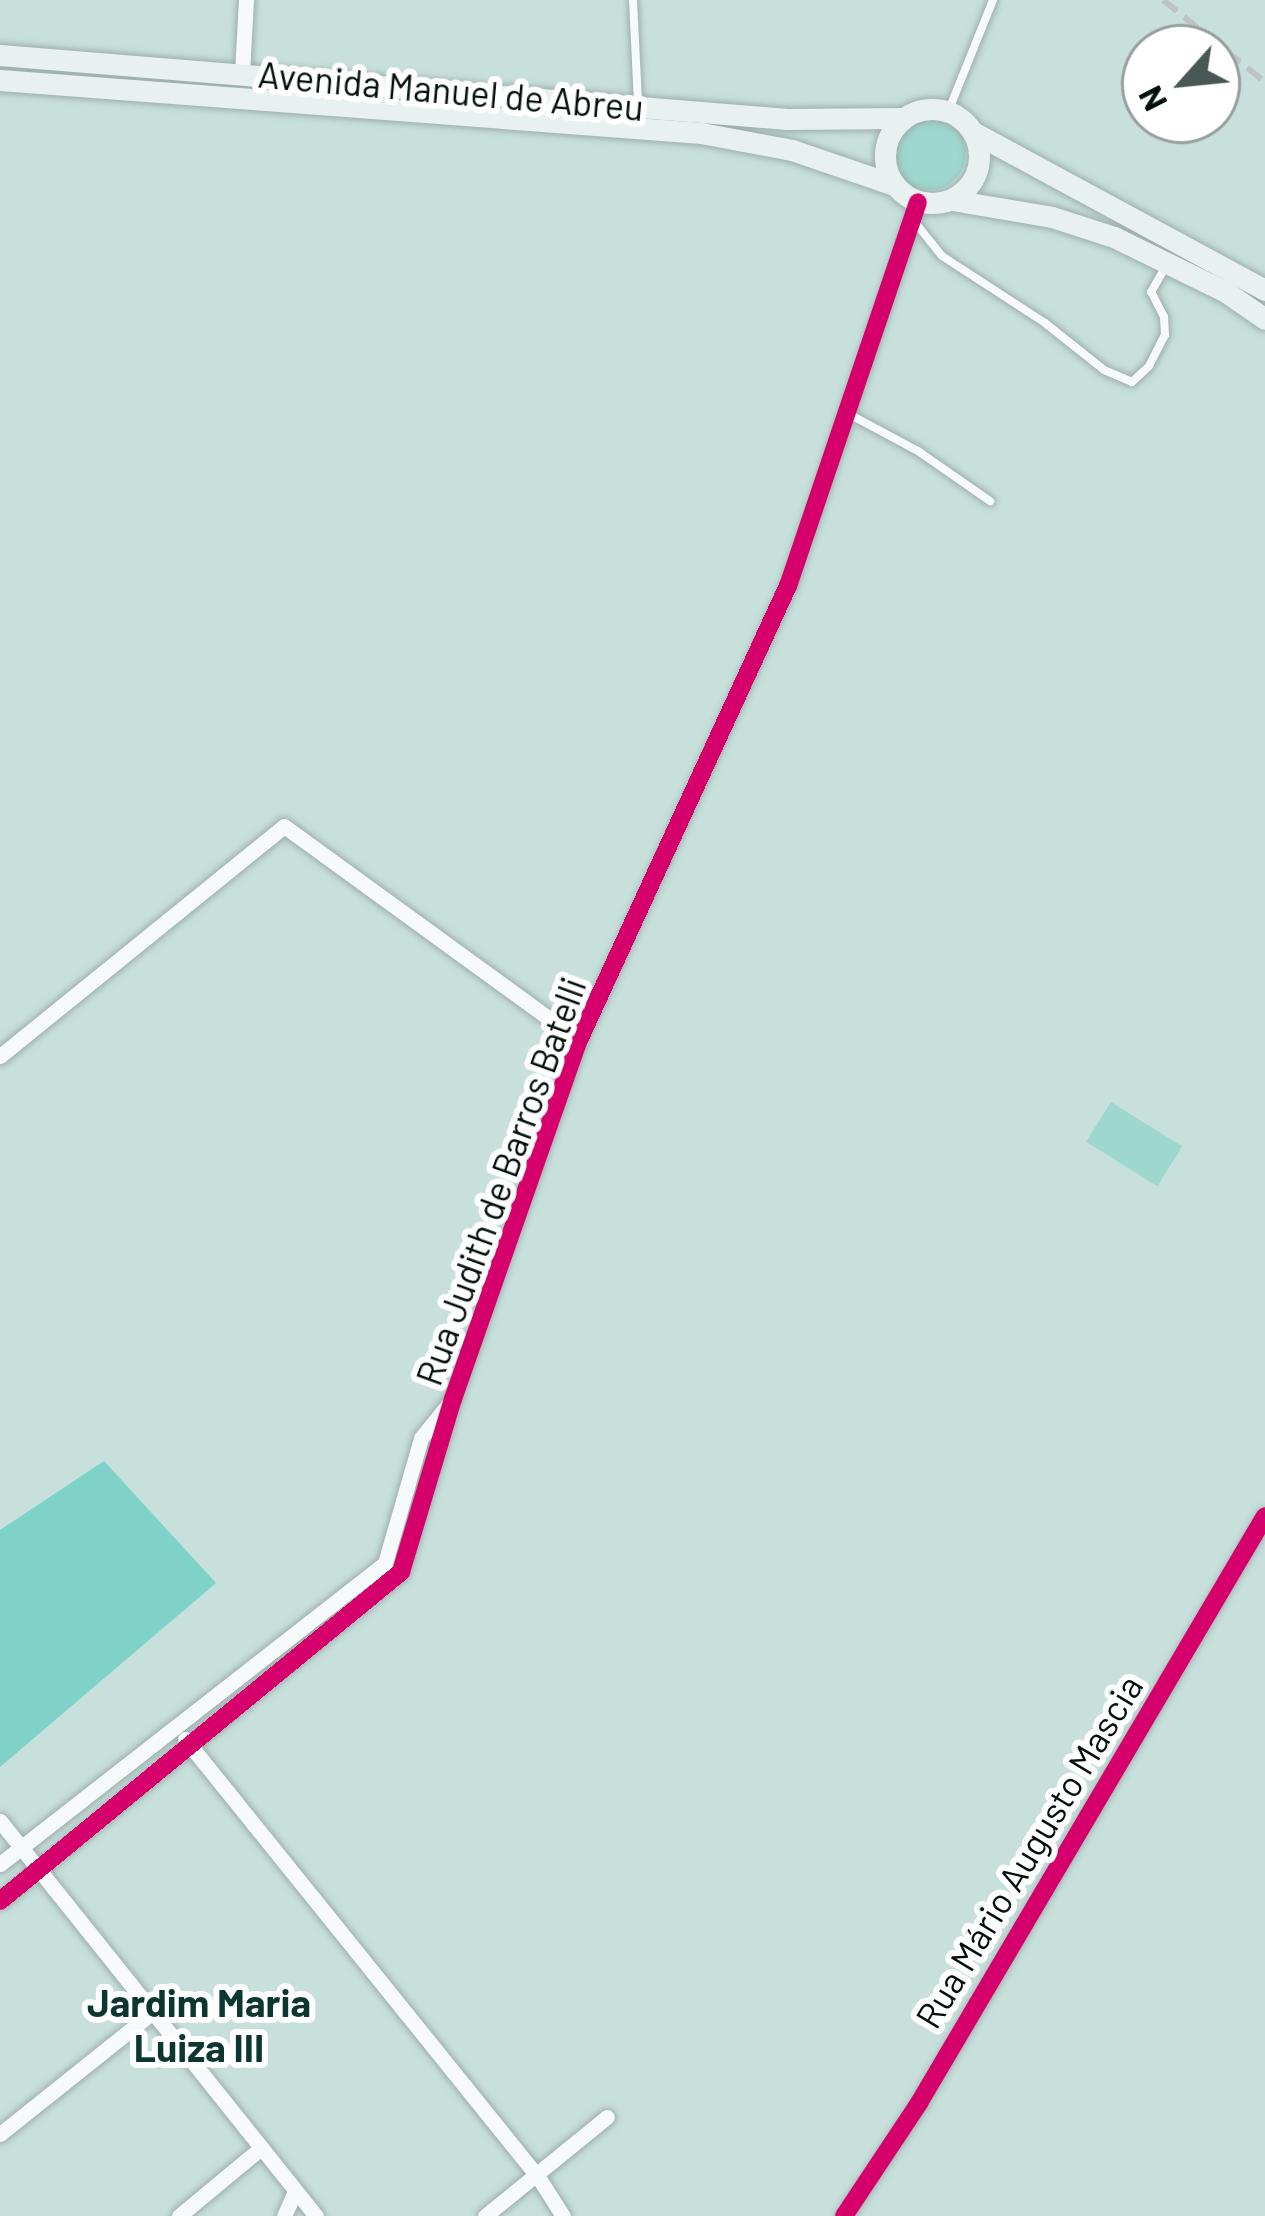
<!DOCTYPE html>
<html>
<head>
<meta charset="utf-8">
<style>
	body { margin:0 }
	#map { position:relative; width:1265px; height:2216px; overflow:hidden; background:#c8e0dc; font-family:Barlow,sans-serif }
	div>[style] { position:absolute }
	.green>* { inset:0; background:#9ed7ce; transform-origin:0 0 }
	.round { border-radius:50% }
	.forest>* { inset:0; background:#7ed2c8 }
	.roads { filter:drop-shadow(0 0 3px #9dafac) drop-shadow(0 0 3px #9dafac) }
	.service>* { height:8px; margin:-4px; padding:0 4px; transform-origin:4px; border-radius:4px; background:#f7fafa }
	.minor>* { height:15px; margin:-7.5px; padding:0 7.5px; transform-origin:7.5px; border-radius:7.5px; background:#f7fafa }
	.secondary>* { height:21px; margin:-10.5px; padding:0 10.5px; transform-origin:10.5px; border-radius:10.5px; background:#e9f0f0 }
	.secondary>.ring { margin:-10.5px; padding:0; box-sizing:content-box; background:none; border:21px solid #e9f0f0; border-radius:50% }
	.rail>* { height:6px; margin-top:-3px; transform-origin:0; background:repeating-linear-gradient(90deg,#bcc3c2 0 18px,transparent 0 27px) }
	.cycleway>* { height:18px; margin:-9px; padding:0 9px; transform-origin:9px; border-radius:9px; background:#d6006c }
	span { translate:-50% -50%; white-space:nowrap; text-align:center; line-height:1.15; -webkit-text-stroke:12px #fff; paint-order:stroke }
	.street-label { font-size:36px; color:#010e0c }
	.neighbourhood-label { font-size:39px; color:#0c3731; font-weight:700 }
	.north { position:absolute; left:1121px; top:24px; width:120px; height:120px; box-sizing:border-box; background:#fff; border:3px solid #999f9e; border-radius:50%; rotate:243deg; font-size:33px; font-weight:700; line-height:48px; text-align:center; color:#010e0c }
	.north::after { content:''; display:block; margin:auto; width:42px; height:54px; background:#475855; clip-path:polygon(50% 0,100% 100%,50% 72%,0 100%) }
</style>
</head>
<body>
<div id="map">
	<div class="green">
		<i class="round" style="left:892px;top:116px;width:74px;height:74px"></i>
		<i style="left:1111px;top:1102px;width:84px;height:47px;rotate:32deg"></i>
	</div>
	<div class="forest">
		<i style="clip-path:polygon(104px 1461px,216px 1583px,0 1767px,0 1530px)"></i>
	</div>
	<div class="roads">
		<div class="service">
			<i style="left:633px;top:0;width:104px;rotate:87.2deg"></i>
			<i style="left:948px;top:112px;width:121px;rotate:-68.1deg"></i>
			<i style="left:913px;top:220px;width:46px;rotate:51.1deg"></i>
			<i style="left:942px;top:256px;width:123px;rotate:33deg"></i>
			<i style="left:1045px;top:323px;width:75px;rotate:38.5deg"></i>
			<i style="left:1104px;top:370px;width:30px;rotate:23deg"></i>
			<i style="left:1132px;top:382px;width:23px;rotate:-43deg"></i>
			<i style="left:1149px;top:366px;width:35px;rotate:-63deg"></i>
			<i style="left:1165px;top:335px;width:18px;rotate:-93deg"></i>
			<i style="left:1164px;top:317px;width:28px;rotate:-117deg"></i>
			<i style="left:1151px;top:292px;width:28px;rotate:-60deg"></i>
			<i style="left:847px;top:413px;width:81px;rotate:28.2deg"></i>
			<i style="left:918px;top:451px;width:88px;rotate:34.8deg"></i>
		</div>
		<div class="minor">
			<i style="left:242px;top:73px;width:73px;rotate:-86.9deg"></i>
			<i style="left:0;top:1056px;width:365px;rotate:-39deg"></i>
			<i style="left:284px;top:826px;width:364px;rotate:36deg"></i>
			<i style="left:185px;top:1739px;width:563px;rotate:51.13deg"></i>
			<i style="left:538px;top:2177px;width:46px;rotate:57.3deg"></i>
			<i style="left:0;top:1821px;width:506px;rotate:51.34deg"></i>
			<i style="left:0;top:1864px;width:489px;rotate:-38deg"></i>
			<i style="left:385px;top:1563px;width:130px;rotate:-73.9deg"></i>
			<i style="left:421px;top:1438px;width:48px;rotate:-51deg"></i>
			<i style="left:0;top:1901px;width:519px;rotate:-39.37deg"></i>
			<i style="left:401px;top:1572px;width:181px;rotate:-73.3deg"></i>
			<i style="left:453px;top:1399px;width:380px;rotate:-70.7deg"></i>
			<i style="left:579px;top:1040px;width:500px;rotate:-65.3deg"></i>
			<i style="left:788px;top:586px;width:405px;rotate:-71.3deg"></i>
			<i style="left:0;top:2134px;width:196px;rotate:-38.6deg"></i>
			<i style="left:179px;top:2216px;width:107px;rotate:-39.7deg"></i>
			<i style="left:284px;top:2216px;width:27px;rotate:-66deg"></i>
			<i style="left:485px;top:2216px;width:157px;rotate:-39.1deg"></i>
			<i style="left:844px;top:2216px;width:136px;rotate:-56.4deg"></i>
			<i style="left:919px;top:2103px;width:681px;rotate:-59.48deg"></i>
		</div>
		<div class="secondary">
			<i style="left:0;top:55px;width:790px;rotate:4.65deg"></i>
			<i style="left:787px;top:119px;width:116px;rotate:-0.5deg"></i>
			<i style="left:0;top:80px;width:703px;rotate:4.32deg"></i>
			<i style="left:701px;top:133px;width:93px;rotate:10.6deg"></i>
			<i style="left:792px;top:150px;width:108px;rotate:18.9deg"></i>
			<i class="ring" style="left:885px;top:109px;width:73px;height:73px"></i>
			<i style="left:973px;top:132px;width:332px;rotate:28.4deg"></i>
			<i style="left:952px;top:200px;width:101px;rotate:9.6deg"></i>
			<i style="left:1052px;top:217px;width:65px;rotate:17.9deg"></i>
			<i style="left:1114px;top:237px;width:125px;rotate:26.2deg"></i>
			<i style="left:1226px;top:292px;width:47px;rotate:34.7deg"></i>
		</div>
	</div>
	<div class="rail">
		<i style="left:1163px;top:0;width:131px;rotate:38.8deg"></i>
	</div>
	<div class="cycleway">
		<i style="left:0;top:1901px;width:519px;rotate:-39.37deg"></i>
		<i style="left:401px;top:1572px;width:181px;rotate:-73.3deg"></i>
		<i style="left:453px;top:1399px;width:380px;rotate:-70.7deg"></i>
		<i style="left:579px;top:1040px;width:500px;rotate:-65.3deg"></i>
		<i style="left:788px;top:586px;width:405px;rotate:-71.3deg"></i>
		<i style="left:844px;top:2216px;width:136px;rotate:-56.4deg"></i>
		<i style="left:919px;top:2103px;width:681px;rotate:-59.48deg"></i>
	</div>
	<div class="street-label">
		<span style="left:451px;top:90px;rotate:5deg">Avenida Manuel de Abreu</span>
		<span style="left:500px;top:1181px;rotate:-70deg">Rua Judith de Barros Batelli</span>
		<span style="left:1028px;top:1851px;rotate:-59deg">Rua Mário Augusto Mascia</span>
	</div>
	<div class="neighbourhood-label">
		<span style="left:199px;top:2025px">Jardim Maria<br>Luiza III</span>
	</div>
	<div class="north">N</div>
</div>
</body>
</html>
